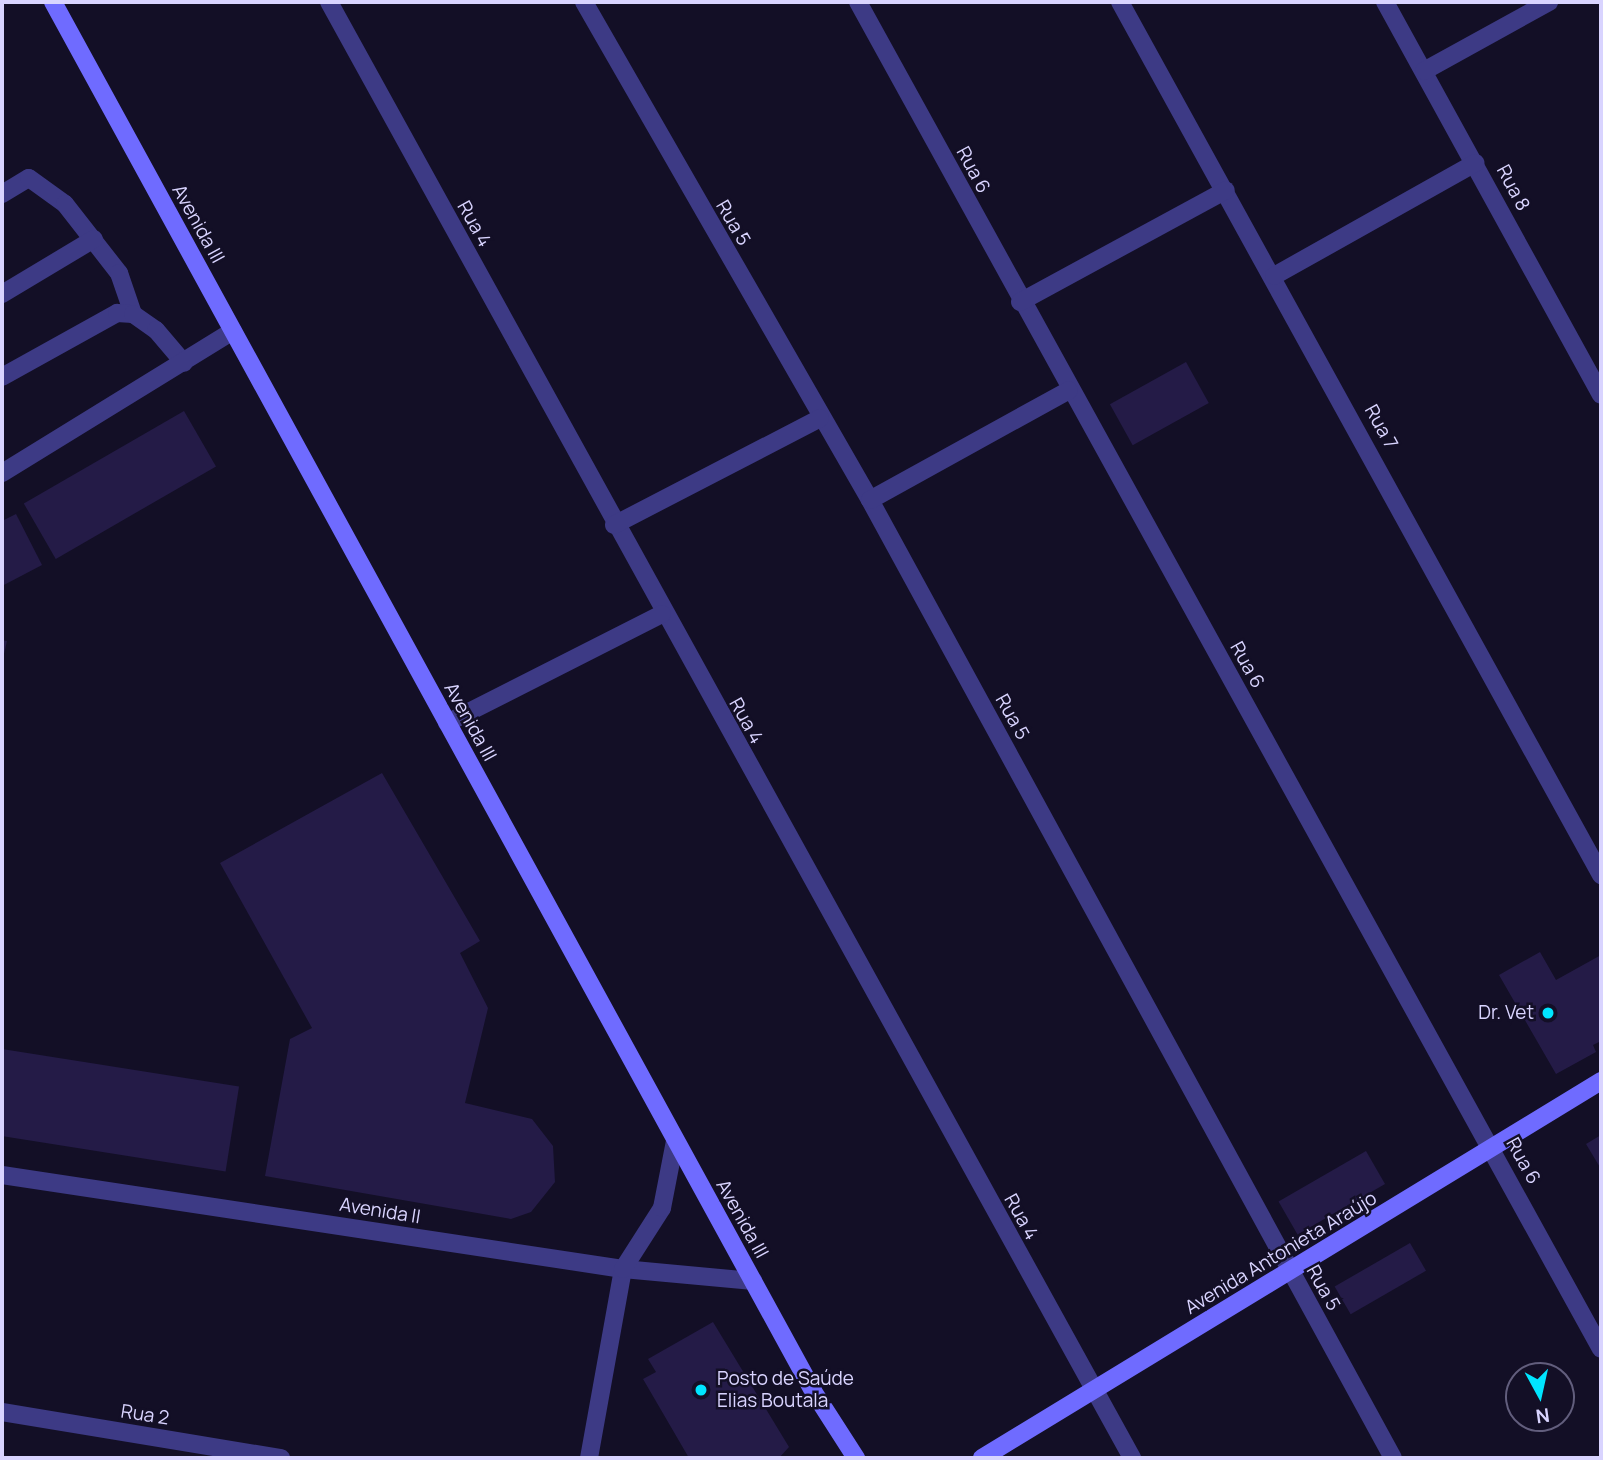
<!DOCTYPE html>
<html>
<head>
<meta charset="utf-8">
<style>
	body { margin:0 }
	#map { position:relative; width:1603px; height:1460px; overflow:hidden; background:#130f26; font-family:Manrope,sans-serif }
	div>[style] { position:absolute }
	.building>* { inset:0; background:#241b47; transform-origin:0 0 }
	.lane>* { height:18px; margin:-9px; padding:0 9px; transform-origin:9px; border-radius:9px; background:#3d3a85 }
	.street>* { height:18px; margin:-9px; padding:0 9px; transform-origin:9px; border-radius:9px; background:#3d3a85 }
	.secondary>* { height:18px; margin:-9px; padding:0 9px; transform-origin:9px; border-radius:9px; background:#6f6bff }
	.dots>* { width:19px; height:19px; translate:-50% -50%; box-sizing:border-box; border:4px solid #130f26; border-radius:50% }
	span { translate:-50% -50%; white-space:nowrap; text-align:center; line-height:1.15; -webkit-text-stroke:5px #130f26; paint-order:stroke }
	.street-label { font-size:19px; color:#d9d4ff }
	.poi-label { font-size:19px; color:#d9d4ff }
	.right { translate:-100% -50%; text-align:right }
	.left { translate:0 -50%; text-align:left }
	.frame { position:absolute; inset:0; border:4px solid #d9d4ff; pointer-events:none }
	.north { position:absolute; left:1505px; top:1362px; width:70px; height:70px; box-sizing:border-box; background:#130f26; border:2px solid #625e7d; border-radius:50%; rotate:172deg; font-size:19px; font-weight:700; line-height:28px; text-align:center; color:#d9d4ff }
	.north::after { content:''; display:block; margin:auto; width:24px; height:32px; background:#00e5ff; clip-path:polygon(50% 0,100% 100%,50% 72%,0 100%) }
</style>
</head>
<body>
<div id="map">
	<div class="building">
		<i style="left:1186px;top:362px;width:47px;height:87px;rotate:61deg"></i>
		<i style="left:184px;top:411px;width:64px;height:185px;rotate:60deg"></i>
		<i style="clip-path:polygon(16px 514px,42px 565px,2px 586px,2px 521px)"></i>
		<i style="clip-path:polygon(2px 640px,7px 641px,3px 658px,2px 658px)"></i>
		<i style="clip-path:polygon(382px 773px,480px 941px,460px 953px,488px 1008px,465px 1103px,532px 1119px,553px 1146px,555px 1182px,531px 1212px,511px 1219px,265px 1176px,290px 1039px,312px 1028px,220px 863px)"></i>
		<i style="clip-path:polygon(1540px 952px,1556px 980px,1601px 955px,1601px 1041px,1593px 1045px,1596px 1052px,1556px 1074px,1499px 975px)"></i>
		<i style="left:2px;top:1049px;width:240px;height:86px;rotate:9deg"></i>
		<i style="clip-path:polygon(1601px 1135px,1601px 1169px,1586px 1144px)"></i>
		<i style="left:1366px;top:1151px;width:38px;height:101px;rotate:60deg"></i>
		<i style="left:1410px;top:1243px;width:32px;height:87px;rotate:60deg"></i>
		<i style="clip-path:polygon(713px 1322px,789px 1447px,779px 1458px,689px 1458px,643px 1379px,656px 1372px,648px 1359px)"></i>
	</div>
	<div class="lane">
		<i style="left:2px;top:194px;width:31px;rotate:-31deg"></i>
		<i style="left:29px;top:178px;width:44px;rotate:35.8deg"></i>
		<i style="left:65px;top:204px;width:88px;rotate:52deg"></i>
		<i style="left:119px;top:273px;width:43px;rotate:71.1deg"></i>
		<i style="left:2px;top:294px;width:107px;rotate:-30.9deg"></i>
		<i style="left:2px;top:377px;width:132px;rotate:-29.1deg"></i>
		<i style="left:117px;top:313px;width:16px;rotate:4deg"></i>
		<i style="left:133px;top:314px;width:28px;rotate:35deg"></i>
		<i style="left:156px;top:330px;width:43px;rotate:49.7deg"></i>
		<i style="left:2px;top:473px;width:271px;rotate:-31.6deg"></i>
	</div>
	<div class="street">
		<i style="left:329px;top:2px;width:1663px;rotate:61.12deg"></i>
		<i style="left:584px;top:2px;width:574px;rotate:60.13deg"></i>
		<i style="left:870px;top:500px;width:1091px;rotate:61.37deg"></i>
		<i style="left:858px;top:2px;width:1538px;rotate:61.12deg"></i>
		<i style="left:1120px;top:2px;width:997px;rotate:61.15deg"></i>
		<i style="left:1385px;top:2px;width:448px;rotate:61.2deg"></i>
		<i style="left:1424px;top:71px;width:143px;rotate:-28.9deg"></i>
		<i style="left:1274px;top:276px;width:231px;rotate:-29.3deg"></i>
		<i style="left:1020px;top:302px;width:234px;rotate:-28.5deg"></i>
		<i style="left:870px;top:500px;width:227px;rotate:-28.9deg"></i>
		<i style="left:614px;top:525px;width:232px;rotate:-27.4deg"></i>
		<i style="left:447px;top:723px;width:241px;rotate:-26.9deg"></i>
		<i style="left:2px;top:1175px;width:628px;rotate:8.61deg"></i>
		<i style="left:623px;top:1269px;width:131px;rotate:5.3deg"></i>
		<i style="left:2px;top:1412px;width:283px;rotate:9.4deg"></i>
		<i style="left:589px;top:1458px;width:192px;rotate:-79.8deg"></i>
		<i style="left:623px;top:1269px;width:72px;rotate:-57.4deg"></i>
		<i style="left:662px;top:1208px;width:68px;rotate:-79deg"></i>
	</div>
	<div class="secondary">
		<i style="left:53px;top:2px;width:1583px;rotate:61.31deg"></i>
		<i style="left:813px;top:1391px;width:80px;rotate:57.3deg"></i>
		<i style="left:982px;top:1458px;width:725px;rotate:-31.34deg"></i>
	</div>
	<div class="dots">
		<i style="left:1548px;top:1013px;background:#00e5ff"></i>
		<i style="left:701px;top:1390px;background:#00e5ff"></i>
	</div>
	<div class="street-label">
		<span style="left:973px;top:170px;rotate:62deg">Rua 6</span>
		<span style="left:1513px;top:188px;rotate:62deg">Rua 8</span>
		<span style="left:733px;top:223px;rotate:60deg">Rua 5</span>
		<span style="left:198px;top:224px;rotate:61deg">Avenida III</span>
		<span style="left:474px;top:224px;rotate:61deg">Rua 4</span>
		<span style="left:1381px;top:427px;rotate:61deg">Rua 7</span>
		<span style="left:1247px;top:665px;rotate:61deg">Rua 6</span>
		<span style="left:1012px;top:717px;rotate:61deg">Rua 5</span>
		<span style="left:746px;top:721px;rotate:61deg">Rua 4</span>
		<span style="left:470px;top:722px;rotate:61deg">Avenida III</span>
		<span style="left:1523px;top:1161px;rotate:61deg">Rua 6</span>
		<span style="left:380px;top:1211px;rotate:9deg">Avenida II</span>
		<span style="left:1021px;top:1217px;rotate:61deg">Rua 4</span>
		<span style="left:742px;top:1219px;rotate:61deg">Avenida III</span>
		<span style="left:1281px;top:1253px;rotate:-31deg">Avenida Antonieta Araújo</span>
		<span style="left:1323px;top:1288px;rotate:61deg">Rua 5</span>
		<span style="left:145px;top:1415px;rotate:9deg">Rua 2</span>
	</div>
	<div class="poi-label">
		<span class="right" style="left:1534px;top:1013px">Dr. Vet</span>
		<span class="left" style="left:717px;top:1390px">Posto de Saúde<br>Elias Boutala</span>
	</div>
	<div class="frame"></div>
	<div class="north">N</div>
</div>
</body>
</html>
